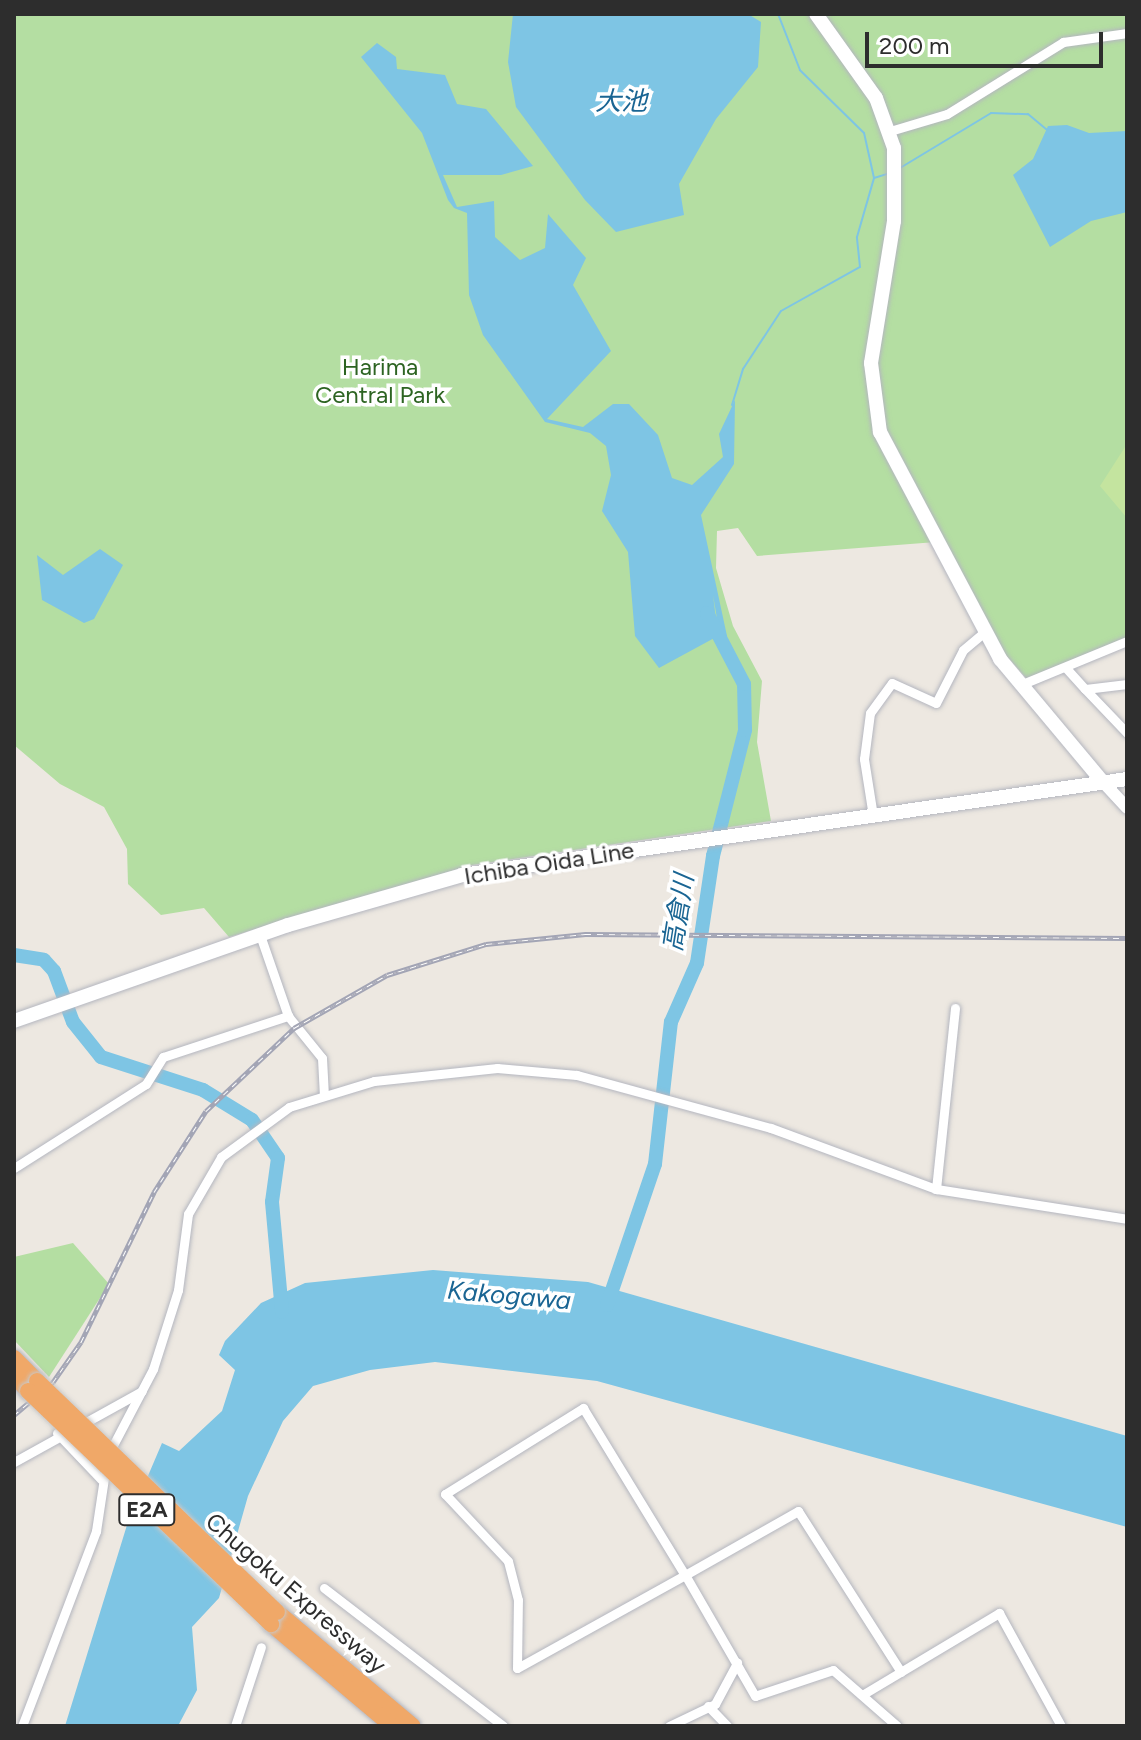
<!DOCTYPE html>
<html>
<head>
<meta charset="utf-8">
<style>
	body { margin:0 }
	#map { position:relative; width:1141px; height:1740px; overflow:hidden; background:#ede8e1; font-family:Figtree,"Noto Sans JP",sans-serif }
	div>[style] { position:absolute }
	.green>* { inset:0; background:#b4dea2 }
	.pitch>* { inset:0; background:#c4e49f }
	.water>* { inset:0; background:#7ec5e4 }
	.stream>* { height:2px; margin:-1px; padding:0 1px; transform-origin:1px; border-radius:1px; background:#7ec5e4 }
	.river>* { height:14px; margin:-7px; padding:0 7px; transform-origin:7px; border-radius:7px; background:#7ec5e4 }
	.roads { filter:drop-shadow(0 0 2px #b4b6bf) drop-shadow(0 0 2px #b4b6bf) }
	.minor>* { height:9px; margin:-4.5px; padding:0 4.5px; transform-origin:4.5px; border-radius:4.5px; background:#fff }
	.tertiary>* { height:12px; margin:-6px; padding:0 6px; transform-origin:6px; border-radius:6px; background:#fff }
	.secondary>* { height:14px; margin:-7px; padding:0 7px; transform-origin:7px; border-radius:7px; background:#fff }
	.motorway>* { height:16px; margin:-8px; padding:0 8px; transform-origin:8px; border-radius:8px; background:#f0a868 }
	.rail>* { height:5px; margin-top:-2.5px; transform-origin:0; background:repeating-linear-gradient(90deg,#fff 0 6px,#a3a5b5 0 12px); box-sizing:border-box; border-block:2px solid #a3a5b5 }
	.bridges { filter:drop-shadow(0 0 2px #c8c8c8) drop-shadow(0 0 2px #c8c8c8) }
	.motorway-bridge>* { height:16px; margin:-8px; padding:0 8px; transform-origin:8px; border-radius:8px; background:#f0a868 }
	span { translate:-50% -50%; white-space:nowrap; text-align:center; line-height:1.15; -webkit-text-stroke:7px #fff; paint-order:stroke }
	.shield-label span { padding:2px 6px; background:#fff; border:2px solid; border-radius:6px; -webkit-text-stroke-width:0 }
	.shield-label { font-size:22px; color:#2d2d2d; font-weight:700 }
	.park-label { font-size:24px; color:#2d6422 }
	.street-label { font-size:24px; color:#2d2d2d }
	.water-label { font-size:26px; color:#1a6593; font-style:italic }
	.frame { position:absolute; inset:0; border:16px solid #2d2d2d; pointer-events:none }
	.scale { position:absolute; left:865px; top:32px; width:238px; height:36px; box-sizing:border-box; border:4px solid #2d2d2d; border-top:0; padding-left:10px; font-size:24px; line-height:28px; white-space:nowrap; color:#2d2d2d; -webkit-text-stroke:6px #fff; paint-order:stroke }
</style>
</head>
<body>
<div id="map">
	<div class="green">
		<i style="clip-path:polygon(14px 14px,1127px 14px,1127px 641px,1027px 679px,992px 639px,936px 542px,757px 556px,738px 528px,717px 531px,716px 568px,733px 626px,762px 681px,757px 742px,771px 821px,472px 865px,229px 937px,204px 908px,161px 915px,128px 884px,127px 849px,104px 807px,60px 784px,14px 745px)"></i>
		<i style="clip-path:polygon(73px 1243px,109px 1284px,49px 1377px,14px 1340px,14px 1257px)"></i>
	</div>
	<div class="pitch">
		<i style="clip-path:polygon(1127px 444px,1127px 518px,1100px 486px)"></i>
	</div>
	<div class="water">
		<i style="clip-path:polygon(513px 14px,748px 14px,761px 22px,758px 67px,716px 119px,679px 184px,684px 215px,616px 232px,585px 200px,516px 107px,508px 62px)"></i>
		<i style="clip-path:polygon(377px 43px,396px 57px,397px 69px,445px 75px,457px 104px,486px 109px,533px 166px,501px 175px,443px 175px,457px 207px,494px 201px,495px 237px,520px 260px,545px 248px,548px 214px,586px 258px,573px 285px,611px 351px,547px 419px,583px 427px,613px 404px,629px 404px,658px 435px,672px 478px,692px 485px,723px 457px,719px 434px,735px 400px,734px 464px,701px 515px,727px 636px,720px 636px,713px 595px,718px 636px,659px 668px,635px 636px,628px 552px,602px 511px,611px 475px,606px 446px,590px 433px,545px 422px,483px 335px,469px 295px,467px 213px,454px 208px,448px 200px,422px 133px,361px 57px)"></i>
		<i style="clip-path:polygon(1067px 125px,1089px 133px,1127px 131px,1127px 212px,1091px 221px,1050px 247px,1013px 175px,1033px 159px,1048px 126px)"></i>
		<i style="clip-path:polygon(100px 549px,123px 565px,94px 619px,84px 623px,42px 600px,37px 555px,63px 575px)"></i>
		<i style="clip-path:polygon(433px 1270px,588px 1282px,1127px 1436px,1127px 1527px,597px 1381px,435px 1362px,370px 1370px,313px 1386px,283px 1421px,248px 1496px,219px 1598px,192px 1627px,197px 1690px,178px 1726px,65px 1726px,127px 1525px,162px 1443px,179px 1451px,222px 1411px,235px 1370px,219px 1355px,225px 1341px,261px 1303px,305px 1283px)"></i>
	</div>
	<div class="stream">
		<i style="left:900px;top:168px;width:106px;rotate:-31.1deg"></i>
		<i style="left:991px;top:113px;width:37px;rotate:2deg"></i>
		<i style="left:1028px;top:114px;width:25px;rotate:40deg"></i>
		<i style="left:874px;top:178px;width:14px;rotate:-17deg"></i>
		<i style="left:732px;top:405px;width:38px;rotate:-73deg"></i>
		<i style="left:743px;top:369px;width:69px;rotate:-56.8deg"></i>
		<i style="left:781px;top:311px;width:90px;rotate:-29.1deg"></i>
		<i style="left:860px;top:267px;width:30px;rotate:-96deg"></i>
		<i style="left:857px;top:237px;width:61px;rotate:-73.9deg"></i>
		<i style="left:874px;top:178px;width:46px;rotate:-102.5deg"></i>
		<i style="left:864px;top:133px;width:90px;rotate:-135.5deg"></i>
		<i style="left:800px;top:70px;width:60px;rotate:-111.4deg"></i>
	</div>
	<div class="river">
		<i style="left:14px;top:955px;width:30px;rotate:9deg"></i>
		<i style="left:44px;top:960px;width:15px;rotate:48deg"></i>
		<i style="left:54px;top:971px;width:54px;rotate:69.6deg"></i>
		<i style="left:73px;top:1022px;width:45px;rotate:51.3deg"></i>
		<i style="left:101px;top:1057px;width:107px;rotate:17.9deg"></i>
		<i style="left:203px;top:1090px;width:57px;rotate:31.5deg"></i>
		<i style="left:252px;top:1120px;width:46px;rotate:55.6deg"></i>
		<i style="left:278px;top:1158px;width:44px;rotate:97.8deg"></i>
		<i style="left:272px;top:1202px;width:110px;rotate:84.8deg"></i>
		<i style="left:607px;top:1305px;width:149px;rotate:-71.2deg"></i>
		<i style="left:655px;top:1164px;width:143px;rotate:-83.6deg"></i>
		<i style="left:671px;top:1022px;width:64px;rotate:-66.2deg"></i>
		<i style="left:697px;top:963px;width:108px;rotate:-81.5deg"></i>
		<i style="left:713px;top:856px;width:130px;rotate:-75.7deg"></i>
		<i style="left:745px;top:730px;width:46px;rotate:-91.2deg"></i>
		<i style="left:744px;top:684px;width:80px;rotate:-117.5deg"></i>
	</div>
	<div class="roads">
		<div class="minor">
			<i style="left:890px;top:131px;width:59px;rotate:-16.6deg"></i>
			<i style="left:947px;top:114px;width:137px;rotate:-31.8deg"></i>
			<i style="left:1063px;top:42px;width:65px;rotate:-8deg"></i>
			<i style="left:1066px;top:668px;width:28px;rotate:48deg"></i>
			<i style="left:1127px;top:684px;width:42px;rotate:173.2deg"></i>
			<i style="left:1085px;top:689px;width:61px;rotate:46.3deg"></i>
			<i style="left:1020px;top:685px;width:116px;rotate:-22.4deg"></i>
			<i style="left:873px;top:816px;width:58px;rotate:-99deg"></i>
			<i style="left:864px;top:759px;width:46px;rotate:-82.6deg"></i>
			<i style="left:870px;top:713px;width:37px;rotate:-54deg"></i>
			<i style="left:892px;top:683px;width:48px;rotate:24.4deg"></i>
			<i style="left:936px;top:703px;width:59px;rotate:-63deg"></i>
			<i style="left:963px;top:650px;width:26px;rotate:-40deg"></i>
			<i style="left:260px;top:935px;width:86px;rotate:70.9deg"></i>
			<i style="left:288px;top:1016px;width:54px;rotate:51deg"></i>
			<i style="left:322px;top:1058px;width:36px;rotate:87deg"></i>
			<i style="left:14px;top:1168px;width:156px;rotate:-32.5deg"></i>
			<i style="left:146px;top:1084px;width:32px;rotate:-58deg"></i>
			<i style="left:163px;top:1057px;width:132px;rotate:-18.2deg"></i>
			<i style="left:936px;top:1189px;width:182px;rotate:-84deg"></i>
			<i style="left:583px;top:1408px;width:196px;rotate:58.6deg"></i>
			<i style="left:685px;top:1575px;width:192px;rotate:151deg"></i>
			<i style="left:517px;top:1668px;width:68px;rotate:-89.2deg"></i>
			<i style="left:518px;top:1600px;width:40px;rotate:-104.4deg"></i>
			<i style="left:508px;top:1561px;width:92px;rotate:-133.2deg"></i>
			<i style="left:445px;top:1494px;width:163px;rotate:-31.9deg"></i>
			<i style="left:57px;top:1433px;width:64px;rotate:46.3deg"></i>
			<i style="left:110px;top:1451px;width:93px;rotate:-62.3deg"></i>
			<i style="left:153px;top:1369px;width:83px;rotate:-72.4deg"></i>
			<i style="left:178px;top:1290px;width:77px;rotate:-82.5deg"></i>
			<i style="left:188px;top:1214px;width:66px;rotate:-59.9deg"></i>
			<i style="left:221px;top:1157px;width:84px;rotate:-36.3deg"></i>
			<i style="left:289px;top:1107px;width:89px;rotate:-17deg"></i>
			<i style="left:374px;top:1081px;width:124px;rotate:-6deg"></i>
			<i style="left:497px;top:1068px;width:80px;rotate:5deg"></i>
			<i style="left:577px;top:1075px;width:201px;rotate:15.3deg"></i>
			<i style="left:771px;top:1128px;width:176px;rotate:20.3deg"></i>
			<i style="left:936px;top:1189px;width:193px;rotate:8.9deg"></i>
			<i style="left:14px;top:1462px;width:146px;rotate:-29deg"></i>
			<i style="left:324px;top:1588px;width:226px;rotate:37.6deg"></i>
			<i style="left:862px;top:1695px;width:160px;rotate:-30.9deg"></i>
			<i style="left:999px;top:1613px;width:129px;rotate:61.2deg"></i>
			<i style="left:708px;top:1706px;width:28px;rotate:46deg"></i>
			<i style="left:22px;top:1726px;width:209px;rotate:-69.2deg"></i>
			<i style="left:96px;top:1531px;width:67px;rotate:-81.4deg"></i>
			<i style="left:235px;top:1726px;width:83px;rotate:-71.8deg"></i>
			<i style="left:669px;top:1726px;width:51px;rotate:-25.6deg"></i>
			<i style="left:715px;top:1704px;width:47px;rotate:-61.8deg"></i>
			<i style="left:897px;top:1726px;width:85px;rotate:-138.8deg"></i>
			<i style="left:833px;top:1670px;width:82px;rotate:161.6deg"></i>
			<i style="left:755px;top:1696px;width:140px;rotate:-120deg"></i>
			<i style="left:685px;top:1575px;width:130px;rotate:-29.5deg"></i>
			<i style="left:798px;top:1511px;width:191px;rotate:57.4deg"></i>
		</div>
		<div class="tertiary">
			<i style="left:1103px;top:782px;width:35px;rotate:47deg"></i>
		</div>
		<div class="secondary">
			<i style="left:816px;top:14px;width:103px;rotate:54.5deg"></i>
			<i style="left:876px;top:98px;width:53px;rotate:70.2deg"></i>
			<i style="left:894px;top:148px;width:73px;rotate:90deg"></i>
			<i style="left:894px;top:221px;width:144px;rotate:99.2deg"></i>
			<i style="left:871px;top:363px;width:70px;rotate:82.6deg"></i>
			<i style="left:880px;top:432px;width:257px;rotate:62.1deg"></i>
			<i style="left:1000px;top:659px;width:160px;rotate:50.1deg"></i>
			<i style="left:14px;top:1021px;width:290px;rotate:-19.3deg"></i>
			<i style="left:288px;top:925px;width:181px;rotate:-16deg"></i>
			<i style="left:462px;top:875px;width:672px;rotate:-8.21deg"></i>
		</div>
		<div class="motorway">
			<i style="left:14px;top:1358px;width:33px;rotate:45deg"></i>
			<i style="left:14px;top:1375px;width:21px;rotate:49deg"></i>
			<i style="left:277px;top:1612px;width:177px;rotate:40deg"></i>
			<i style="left:271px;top:1624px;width:158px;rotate:40.1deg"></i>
		</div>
	</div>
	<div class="rail">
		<i style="left:14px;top:1415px;width:51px;rotate:-40.2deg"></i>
		<i style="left:53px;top:1382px;width:49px;rotate:-55deg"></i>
		<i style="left:81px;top:1342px;width:167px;rotate:-64deg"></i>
		<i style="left:154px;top:1192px;width:96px;rotate:-57.3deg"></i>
		<i style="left:206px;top:1111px;width:121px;rotate:-43.3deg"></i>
		<i style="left:294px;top:1028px;width:107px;rotate:-29.7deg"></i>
		<i style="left:387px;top:975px;width:104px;rotate:-17.4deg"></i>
		<i style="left:486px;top:944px;width:100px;rotate:-5.8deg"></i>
		<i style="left:585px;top:934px;width:542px;rotate:0.42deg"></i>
	</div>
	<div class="bridges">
		<div class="motorway-bridge">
			<i style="left:37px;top:1381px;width:333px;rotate:43.9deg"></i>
			<i style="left:28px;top:1391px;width:337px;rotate:43.8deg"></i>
		</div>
	</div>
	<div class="shield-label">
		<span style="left:147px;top:1510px">E2A</span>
	</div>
	<div class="park-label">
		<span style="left:380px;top:381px">Harima<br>Central Park</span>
	</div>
	<div class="street-label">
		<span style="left:549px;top:863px;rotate:-9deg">Ichiba Oida Line</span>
		<span style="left:296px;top:1593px;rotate:41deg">Chugoku Expressway</span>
	</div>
	<div class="water-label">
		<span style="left:621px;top:102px">大池</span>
		<span style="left:679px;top:913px;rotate:-81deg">高倉川</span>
		<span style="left:509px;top:1296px;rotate:5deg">Kakogawa</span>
	</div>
	<div class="frame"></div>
	<div class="scale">200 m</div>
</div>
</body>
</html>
